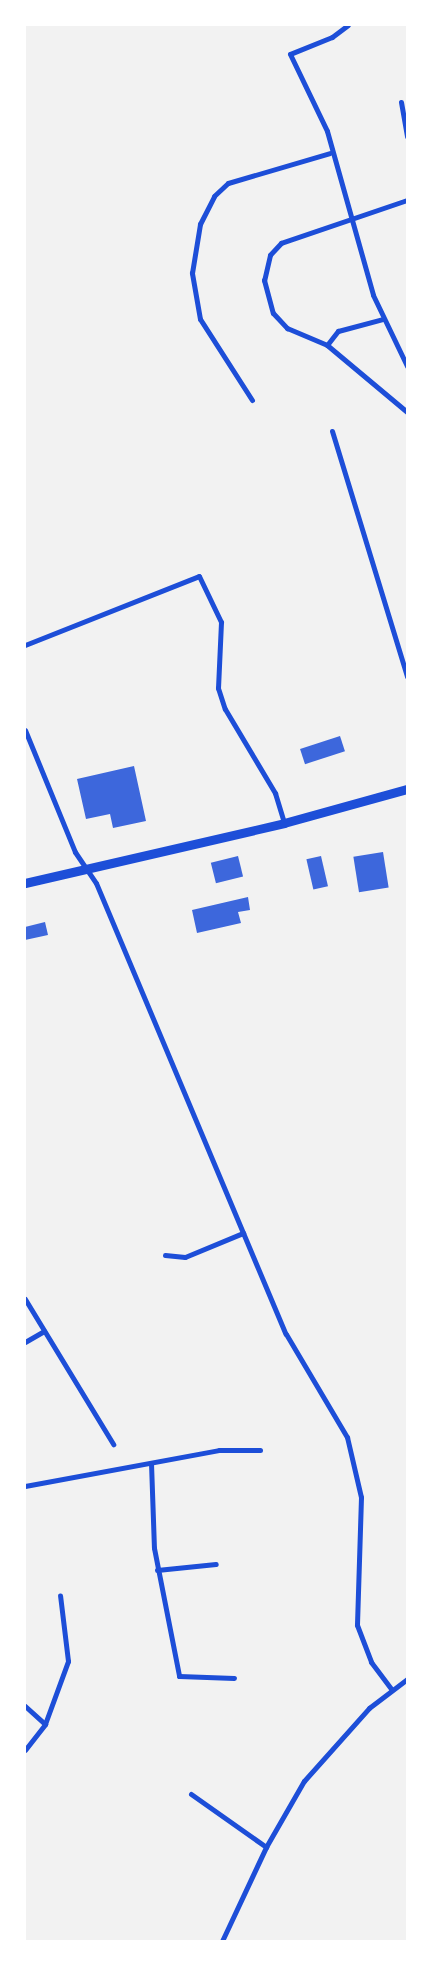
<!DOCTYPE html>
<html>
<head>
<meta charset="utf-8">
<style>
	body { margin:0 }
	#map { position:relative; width:432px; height:1966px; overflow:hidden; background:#f2f2f2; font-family:"PT Sans",sans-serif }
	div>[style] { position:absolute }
	.building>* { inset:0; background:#3d67dc; transform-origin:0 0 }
	.minor>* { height:5px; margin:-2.5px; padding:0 2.5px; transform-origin:2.5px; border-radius:2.5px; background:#1d4ed8 }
	.primary>* { height:9px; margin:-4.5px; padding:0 4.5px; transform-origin:4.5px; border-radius:4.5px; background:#1d4ed8 }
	span { translate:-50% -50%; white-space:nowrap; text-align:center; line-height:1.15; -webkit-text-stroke:4.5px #fff; paint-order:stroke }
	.frame { position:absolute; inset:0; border:26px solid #fff; pointer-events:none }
</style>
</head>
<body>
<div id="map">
	<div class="building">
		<i style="left:340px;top:736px;width:16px;height:42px;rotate:72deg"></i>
		<i style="clip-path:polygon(134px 766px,146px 821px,113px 828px,110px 814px,86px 819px,77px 779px)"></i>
		<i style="left:383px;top:852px;width:36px;height:30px;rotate:81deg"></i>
		<i style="left:238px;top:856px;width:21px;height:28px;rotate:76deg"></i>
		<i style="left:321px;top:856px;width:31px;height:15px;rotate:77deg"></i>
		<i style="clip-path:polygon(248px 897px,250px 910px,238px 912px,241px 923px,197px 933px,192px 910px)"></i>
		<i style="clip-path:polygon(45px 922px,48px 935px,25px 940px,25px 927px)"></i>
	</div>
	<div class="minor">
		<i style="left:348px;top:25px;width:20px;rotate:143deg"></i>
		<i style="left:332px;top:37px;width:45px;rotate:158deg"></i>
		<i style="left:290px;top:54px;width:85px;rotate:64.3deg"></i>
		<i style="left:327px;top:131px;width:170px;rotate:74.3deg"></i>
		<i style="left:373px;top:295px;width:79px;rotate:64.4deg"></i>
		<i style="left:401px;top:102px;width:35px;rotate:80deg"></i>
		<i style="left:407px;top:200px;width:133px;rotate:161.2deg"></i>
		<i style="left:281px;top:243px;width:16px;rotate:133deg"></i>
		<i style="left:270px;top:255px;width:26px;rotate:103deg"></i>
		<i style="left:264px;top:280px;width:34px;rotate:75deg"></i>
		<i style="left:273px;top:313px;width:21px;rotate:47deg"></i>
		<i style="left:287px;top:328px;width:43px;rotate:23deg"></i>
		<i style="left:327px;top:345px;width:104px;rotate:39.9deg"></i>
		<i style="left:327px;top:345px;width:18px;rotate:-52deg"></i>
		<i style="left:338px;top:331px;width:47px;rotate:-14.9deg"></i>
		<i style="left:252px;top:400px;width:96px;rotate:-122.7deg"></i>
		<i style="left:200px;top:319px;width:47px;rotate:-99.9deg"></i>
		<i style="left:192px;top:273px;width:50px;rotate:-80.7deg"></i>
		<i style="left:200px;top:224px;width:31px;rotate:-63deg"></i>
		<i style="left:214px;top:196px;width:19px;rotate:-43deg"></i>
		<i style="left:228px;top:183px;width:106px;rotate:-16.4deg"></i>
		<i style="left:332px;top:431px;width:257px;rotate:73deg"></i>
		<i style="left:25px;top:645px;width:187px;rotate:-21.6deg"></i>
		<i style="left:199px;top:576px;width:51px;rotate:64.4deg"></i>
		<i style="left:221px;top:622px;width:66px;rotate:92.6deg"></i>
		<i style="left:218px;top:688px;width:22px;rotate:72deg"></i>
		<i style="left:225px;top:709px;width:98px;rotate:59.2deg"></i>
		<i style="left:275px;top:793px;width:31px;rotate:73deg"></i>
		<i style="left:25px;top:730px;width:132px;rotate:67.7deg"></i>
		<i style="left:75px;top:852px;width:37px;rotate:56deg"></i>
		<i style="left:96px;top:883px;width:489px;rotate:67.2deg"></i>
		<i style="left:286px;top:1334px;width:120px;rotate:59.4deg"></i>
		<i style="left:347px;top:1437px;width:62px;rotate:76.9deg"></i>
		<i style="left:361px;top:1497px;width:128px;rotate:91.8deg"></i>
		<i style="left:357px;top:1625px;width:40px;rotate:69deg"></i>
		<i style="left:371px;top:1662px;width:34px;rotate:53deg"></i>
		<i style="left:165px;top:1255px;width:20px;rotate:6deg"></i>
		<i style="left:185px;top:1257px;width:63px;rotate:-22.5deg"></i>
		<i style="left:25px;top:1299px;width:170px;rotate:58.7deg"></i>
		<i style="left:25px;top:1342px;width:22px;rotate:-30deg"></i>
		<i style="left:151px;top:1463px;width:85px;rotate:88deg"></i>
		<i style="left:154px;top:1548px;width:130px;rotate:78.9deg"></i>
		<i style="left:179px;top:1676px;width:55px;rotate:2.1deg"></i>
		<i style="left:25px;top:1486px;width:197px;rotate:-10.5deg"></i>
		<i style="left:219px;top:1450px;width:41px"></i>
		<i style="left:157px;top:1570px;width:59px;rotate:-5.8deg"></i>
		<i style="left:25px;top:1706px;width:27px;rotate:42deg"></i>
		<i style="left:25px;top:1750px;width:33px;rotate:-52deg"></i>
		<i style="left:45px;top:1724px;width:67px;rotate:-69.9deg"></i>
		<i style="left:68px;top:1661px;width:66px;rotate:-96.9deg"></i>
		<i style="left:191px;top:1794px;width:92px;rotate:35.2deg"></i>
		<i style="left:222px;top:1941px;width:104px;rotate:-64.9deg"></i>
		<i style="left:266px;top:1847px;width:76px;rotate:-60.1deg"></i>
		<i style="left:304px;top:1781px;width:98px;rotate:-48.3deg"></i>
		<i style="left:369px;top:1708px;width:48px;rotate:-37.3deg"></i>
	</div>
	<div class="primary">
		<i style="left:25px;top:883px;width:266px;rotate:-13deg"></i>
		<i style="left:284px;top:823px;width:128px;rotate:-15.5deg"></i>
	</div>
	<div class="frame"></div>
</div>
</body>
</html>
